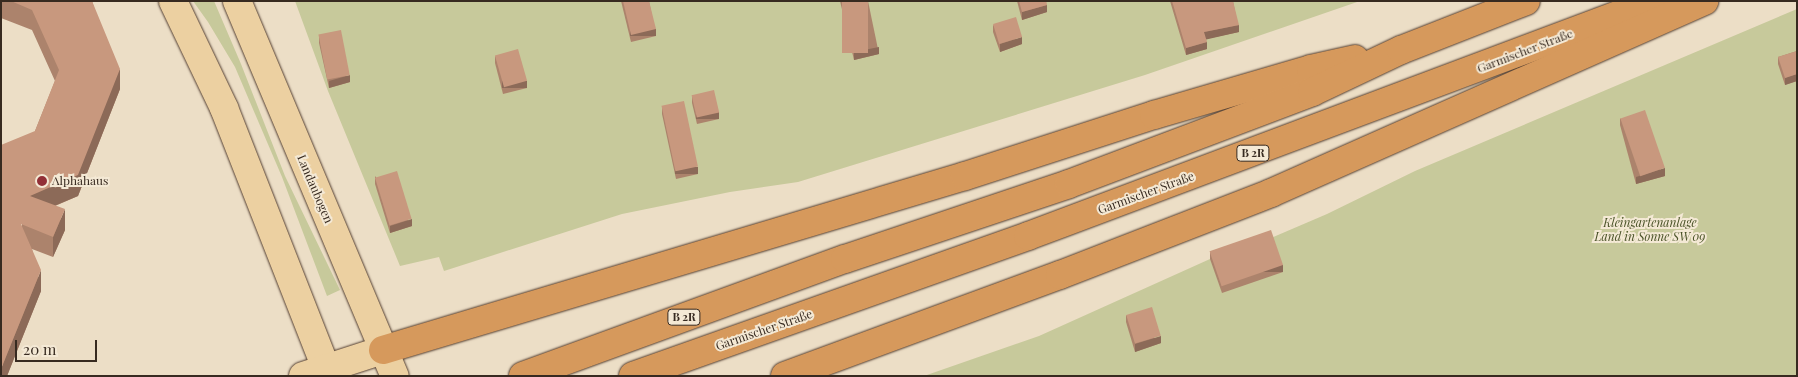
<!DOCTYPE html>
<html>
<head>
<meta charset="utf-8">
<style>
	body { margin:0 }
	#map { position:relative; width:1798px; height:377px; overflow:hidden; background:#ecdec6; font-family:"Playfair Display",serif }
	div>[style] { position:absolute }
	.green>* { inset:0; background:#c7c99b }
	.roads { filter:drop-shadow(0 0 1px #543f31) drop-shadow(0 0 1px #543f31) }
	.major>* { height:28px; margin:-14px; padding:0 14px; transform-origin:14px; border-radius:14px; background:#ecd0a1 }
	.highway>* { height:28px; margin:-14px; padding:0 14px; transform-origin:14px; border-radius:14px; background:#d6995c }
	.wall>* { inset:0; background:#ac836c }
	.shaded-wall>* { inset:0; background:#8c6a58; transform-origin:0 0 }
	.building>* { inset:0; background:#c8987e; transform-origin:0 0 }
	.dots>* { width:14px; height:14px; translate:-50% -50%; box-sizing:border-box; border:2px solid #f4e9d5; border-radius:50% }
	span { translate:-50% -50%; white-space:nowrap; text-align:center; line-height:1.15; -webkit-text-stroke:4px #f4e9d5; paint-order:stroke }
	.shield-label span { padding:1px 4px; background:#f4e9d5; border:1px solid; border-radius:4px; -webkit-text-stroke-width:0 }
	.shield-label { font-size:11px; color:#372a20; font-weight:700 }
	.street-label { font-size:12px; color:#372a20 }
	.poi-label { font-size:12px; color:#372a20 }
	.left { translate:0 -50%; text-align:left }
	.park-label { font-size:12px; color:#4a5328; font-style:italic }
	.frame { position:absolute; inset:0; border:2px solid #372a20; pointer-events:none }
	.scale { position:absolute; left:15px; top:340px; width:82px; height:22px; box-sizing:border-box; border:2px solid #372a20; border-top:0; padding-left:6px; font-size:15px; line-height:18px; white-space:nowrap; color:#372a20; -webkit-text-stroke:4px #f4e9d5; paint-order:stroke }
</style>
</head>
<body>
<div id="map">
	<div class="green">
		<i style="clip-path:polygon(193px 1px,214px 1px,241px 64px,285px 176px,340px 290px,327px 296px,282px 177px,235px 67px,208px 22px)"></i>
		<i style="clip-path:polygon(295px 1px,1360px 1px,1145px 75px,798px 182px,730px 192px,622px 214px,444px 271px,439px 257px,400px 266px,328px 91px)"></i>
		<i style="clip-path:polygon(1797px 9px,1797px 376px,924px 376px,1039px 336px,1210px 259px,1271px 238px,1327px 214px,1415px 171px)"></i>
	</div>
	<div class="roads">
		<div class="major">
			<i style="left:173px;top:1px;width:119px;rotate:64.5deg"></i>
			<i style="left:224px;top:108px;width:288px;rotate:68.6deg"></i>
			<i style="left:237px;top:1px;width:407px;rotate:67.2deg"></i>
			<i style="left:303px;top:376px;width:84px;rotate:-18deg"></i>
		</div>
		<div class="highway">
			<i style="left:383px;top:350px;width:607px;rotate:-16.65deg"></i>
			<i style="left:965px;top:176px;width:199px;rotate:-17.9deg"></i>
			<i style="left:1154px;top:115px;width:164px;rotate:-16.3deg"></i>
			<i style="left:1311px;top:69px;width:45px;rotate:-12.8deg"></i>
			<i style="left:523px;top:376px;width:343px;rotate:-20deg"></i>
			<i style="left:845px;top:259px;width:236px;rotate:-18.5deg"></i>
			<i style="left:1069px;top:184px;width:260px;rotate:-20.7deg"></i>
			<i style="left:1312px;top:92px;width:98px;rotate:-25.3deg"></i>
			<i style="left:1401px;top:50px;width:134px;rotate:-21.4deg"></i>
			<i style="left:633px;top:376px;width:419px;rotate:-19.5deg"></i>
			<i style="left:1028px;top:236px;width:670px;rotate:-20.55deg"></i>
			<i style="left:785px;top:376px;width:293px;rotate:-20.2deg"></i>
			<i style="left:1060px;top:275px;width:226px;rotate:-21.2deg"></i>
			<i style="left:1271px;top:193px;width:474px;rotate:-23.9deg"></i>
		</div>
	</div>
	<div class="wall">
		<i style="clip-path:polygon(1px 1px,92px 1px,120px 89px,78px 196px,55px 206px,65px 230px,53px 257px,32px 249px,41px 291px,7px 376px,1px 376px,35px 131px,55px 81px,32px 30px,1px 18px)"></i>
		<i style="clip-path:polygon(621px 1px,649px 1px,656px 36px,631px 42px)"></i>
		<i style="clip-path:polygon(840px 1px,868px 1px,879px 54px,854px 60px)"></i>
		<i style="clip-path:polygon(1017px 1px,1046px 1px,1047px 12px,1022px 20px)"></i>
		<i style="clip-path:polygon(1170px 1px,1233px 1px,1239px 32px,1206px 39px,1207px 49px,1186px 55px)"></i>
		<i style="clip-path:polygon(993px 25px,1022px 44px,1000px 52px,993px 32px)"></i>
		<i style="clip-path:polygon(319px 36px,350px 82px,329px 88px,319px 43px)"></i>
		<i style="clip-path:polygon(1797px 51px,1797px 81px,1785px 85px,1778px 64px,1778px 57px)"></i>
		<i style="clip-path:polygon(495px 56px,527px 88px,503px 94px,495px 63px)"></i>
		<i style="clip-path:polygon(692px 95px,719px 119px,697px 124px,692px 103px)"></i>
		<i style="clip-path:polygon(662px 106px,698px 174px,676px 179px,662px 114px)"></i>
		<i style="clip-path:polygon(1620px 118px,1665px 176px,1636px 184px,1620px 125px)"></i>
		<i style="clip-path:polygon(375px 176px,412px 226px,390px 233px,375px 184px)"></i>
		<i style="clip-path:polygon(1210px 251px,1283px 272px,1222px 293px,1210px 259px)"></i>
		<i style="clip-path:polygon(1126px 315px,1161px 343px,1135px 352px,1126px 322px)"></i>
	</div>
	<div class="shaded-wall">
		<i style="clip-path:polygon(1047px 5px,1047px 12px,1022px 20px,1022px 12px)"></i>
		<i style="clip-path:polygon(1239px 25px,1239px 32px,1204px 40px,1204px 32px)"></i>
		<i style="left:656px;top:29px;width:7px;height:26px;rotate:90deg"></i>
		<i style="clip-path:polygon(1022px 37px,1022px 44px,1000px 52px,1000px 44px)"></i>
		<i style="clip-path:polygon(1207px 42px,1207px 49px,1186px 55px,1186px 48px)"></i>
		<i style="clip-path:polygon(879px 47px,879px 54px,854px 60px,854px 52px)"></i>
		<i style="clip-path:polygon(120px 69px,120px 89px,78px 196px,30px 216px,30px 196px)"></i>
		<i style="clip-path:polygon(1797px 74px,1797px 81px,1785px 85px,1785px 78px)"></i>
		<i style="clip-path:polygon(350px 75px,350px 82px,329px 88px,329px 81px)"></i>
		<i style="left:527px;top:81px;width:7px;height:25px;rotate:90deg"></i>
		<i style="left:719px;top:112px;width:7px;height:23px;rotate:90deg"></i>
		<i style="left:698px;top:167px;width:7px;height:23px;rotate:90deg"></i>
		<i style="clip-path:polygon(1665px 168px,1665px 176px,1636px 184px,1636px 177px)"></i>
		<i style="clip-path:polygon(65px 209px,65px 230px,53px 257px,53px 237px)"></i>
		<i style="clip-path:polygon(412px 219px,412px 226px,390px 233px,390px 226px)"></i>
		<i style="left:1283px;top:265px;width:7px;height:65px;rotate:90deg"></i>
		<i style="clip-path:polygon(41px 270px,41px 291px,7px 376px,1px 376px,1px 369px)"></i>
		<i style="clip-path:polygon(1161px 336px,1161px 343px,1135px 352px,1135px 344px)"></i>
	</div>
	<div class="building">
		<i style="clip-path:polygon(11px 1px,92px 1px,120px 69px,78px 175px,30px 196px,65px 209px,53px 237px,21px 224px,41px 270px,1px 369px,1px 145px,35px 131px,59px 70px,32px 10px)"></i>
		<i style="clip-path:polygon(623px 1px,649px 1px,656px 29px,631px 35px)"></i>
		<i style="left:842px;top:1px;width:26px;height:52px"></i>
		<i style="clip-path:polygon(1019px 1px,1046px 1px,1047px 5px,1022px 12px)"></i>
		<i style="clip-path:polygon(1172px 1px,1233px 1px,1239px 25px,1204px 32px,1207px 42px,1186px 48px)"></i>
		<i style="left:1016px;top:17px;width:21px;height:24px;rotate:73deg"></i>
		<i style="left:341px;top:30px;width:46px;height:23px;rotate:79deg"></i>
		<i style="left:518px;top:49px;width:33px;height:24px;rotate:74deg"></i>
		<i style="clip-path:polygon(1797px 51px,1797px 74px,1785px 78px,1778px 57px)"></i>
		<i style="left:714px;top:90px;width:23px;height:23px;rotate:77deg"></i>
		<i style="left:684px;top:101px;width:67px;height:23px;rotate:78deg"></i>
		<i style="left:1645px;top:110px;width:61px;height:26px;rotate:71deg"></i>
		<i style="left:397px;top:171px;width:50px;height:23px;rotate:73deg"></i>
		<i style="left:1271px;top:230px;width:37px;height:65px;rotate:71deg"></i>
		<i style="left:1152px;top:307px;width:30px;height:27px;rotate:73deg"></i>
	</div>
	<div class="dots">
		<i style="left:42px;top:181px;background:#923037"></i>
	</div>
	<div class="shield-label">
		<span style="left:1253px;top:153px">B 2R</span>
		<span style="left:684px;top:317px">B 2R</span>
	</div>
	<div class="street-label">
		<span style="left:1525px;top:51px;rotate:-21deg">Garmischer Straße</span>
		<span style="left:315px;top:189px;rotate:67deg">Landaubogen</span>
		<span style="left:1146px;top:193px;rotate:-20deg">Garmischer Straße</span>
		<span style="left:764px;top:330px;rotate:-19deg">Garmischer Straße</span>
	</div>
	<div class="poi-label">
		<span class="left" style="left:52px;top:181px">Alphahaus</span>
	</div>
	<div class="park-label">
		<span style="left:1650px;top:230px">Kleingartenanlage<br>Land in Sonne SW 09</span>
	</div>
	<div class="frame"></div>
	<div class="scale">20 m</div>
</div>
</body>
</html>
